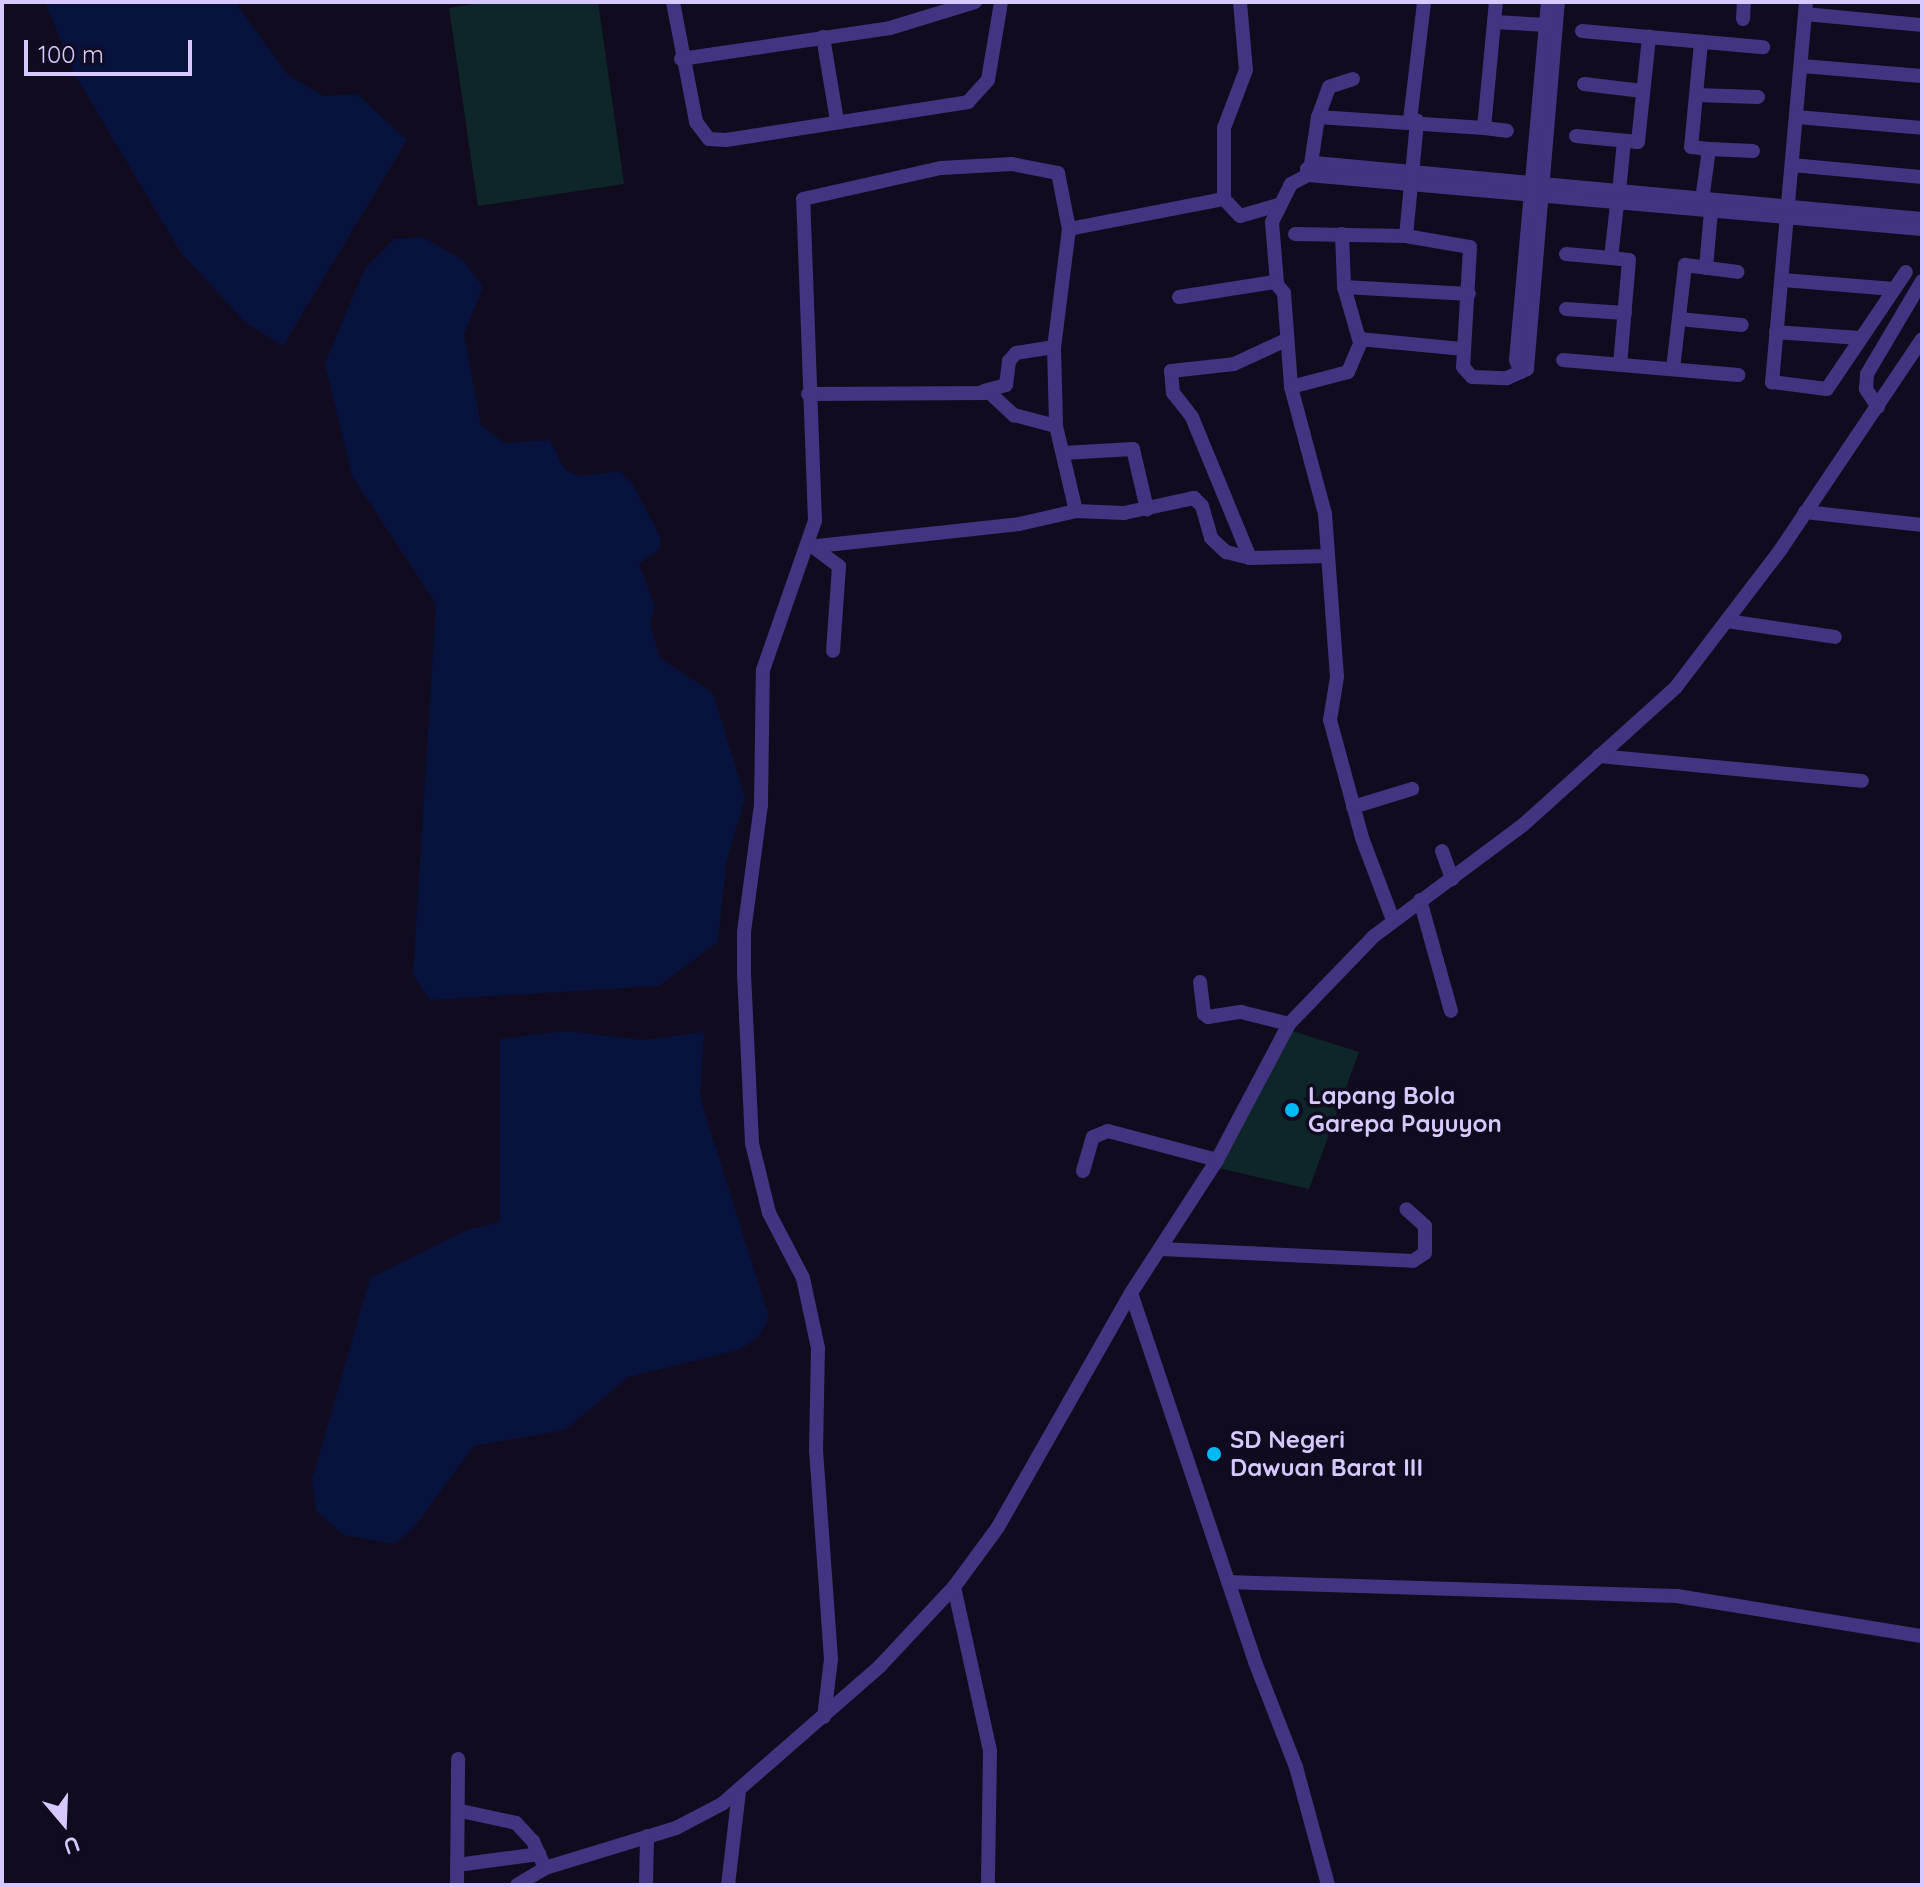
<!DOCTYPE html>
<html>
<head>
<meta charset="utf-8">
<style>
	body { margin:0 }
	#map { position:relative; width:1924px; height:1887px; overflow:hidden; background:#110b1f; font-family:Quicksand,sans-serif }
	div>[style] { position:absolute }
	.green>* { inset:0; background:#0e2629 }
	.water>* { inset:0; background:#07133c }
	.minor>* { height:14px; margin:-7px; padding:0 7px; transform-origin:7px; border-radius:7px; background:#423480 }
	.dots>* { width:22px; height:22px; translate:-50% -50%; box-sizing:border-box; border:4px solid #110b1f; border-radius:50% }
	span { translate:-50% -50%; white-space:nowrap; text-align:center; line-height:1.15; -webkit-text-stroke:7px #110b1f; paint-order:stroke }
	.poi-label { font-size:24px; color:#d7c9ff; font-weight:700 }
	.left { translate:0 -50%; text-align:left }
	.frame { position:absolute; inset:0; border:4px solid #d7c9ff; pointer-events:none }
	.north { position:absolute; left:24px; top:1783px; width:80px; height:80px; -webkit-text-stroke:6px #110b1f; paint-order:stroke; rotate:161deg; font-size:22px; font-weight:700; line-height:32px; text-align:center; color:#d7c9ff }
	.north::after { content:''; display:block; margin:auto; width:28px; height:36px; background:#d7c9ff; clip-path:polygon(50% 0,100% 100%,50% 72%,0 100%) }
	.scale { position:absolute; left:24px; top:40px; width:168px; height:36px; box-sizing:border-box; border:4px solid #d7c9ff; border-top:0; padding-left:10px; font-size:24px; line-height:28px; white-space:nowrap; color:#d7c9ff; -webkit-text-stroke:6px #110b1f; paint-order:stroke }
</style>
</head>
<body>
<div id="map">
	<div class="green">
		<i style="clip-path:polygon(487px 2px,598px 2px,624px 184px,478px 206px,449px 8px)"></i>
		<i style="clip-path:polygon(1286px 1029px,1359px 1052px,1309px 1189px,1218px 1168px)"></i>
	</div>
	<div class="water">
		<i style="clip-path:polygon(45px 2px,235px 2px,288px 75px,324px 96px,357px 94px,407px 140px,283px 346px,245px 322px,181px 253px,76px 77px)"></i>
		<i style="clip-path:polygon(422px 237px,463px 260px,483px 287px,464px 334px,481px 425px,504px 443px,550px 440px,565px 470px,581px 476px,619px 471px,632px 483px,660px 536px,660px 549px,639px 564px,655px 606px,650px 624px,660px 658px,713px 693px,745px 797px,726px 864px,718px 942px,659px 986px,430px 1000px,413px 975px,436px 604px,352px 476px,325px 363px,365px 268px,394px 239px)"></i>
		<i style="clip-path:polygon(567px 1031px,643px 1040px,704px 1032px,700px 1097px,769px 1317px,759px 1337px,739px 1350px,629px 1377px,565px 1430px,474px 1446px,412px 1530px,394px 1544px,344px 1535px,316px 1511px,312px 1480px,370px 1278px,467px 1230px,500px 1222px,500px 1039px)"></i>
	</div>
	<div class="minor">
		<i style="left:673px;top:2px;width:122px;rotate:79.1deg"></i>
		<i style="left:696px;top:122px;width:21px;rotate:53deg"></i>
		<i style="left:709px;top:139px;width:17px;rotate:3deg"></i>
		<i style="left:726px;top:140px;width:245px;rotate:-8.9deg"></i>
		<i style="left:968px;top:102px;width:30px;rotate:-48deg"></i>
		<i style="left:988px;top:80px;width:79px;rotate:-80.5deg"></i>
		<i style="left:1240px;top:2px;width:68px;rotate:85deg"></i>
		<i style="left:1246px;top:70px;width:62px;rotate:110.8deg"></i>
		<i style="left:1224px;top:128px;width:71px;rotate:90deg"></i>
		<i style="left:1224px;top:199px;width:23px;rotate:47deg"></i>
		<i style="left:1240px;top:216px;width:40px;rotate:-16deg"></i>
		<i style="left:1806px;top:2px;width:382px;rotate:95.1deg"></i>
		<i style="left:1772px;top:382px;width:55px;rotate:7.3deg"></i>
		<i style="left:1827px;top:389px;width:141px;rotate:-56deg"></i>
		<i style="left:1805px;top:14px;width:118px;rotate:5.4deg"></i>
		<i style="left:1743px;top:19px;width:17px;rotate:-87deg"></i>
		<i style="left:1494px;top:22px;width:53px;rotate:3.2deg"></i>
		<i style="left:1582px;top:31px;width:182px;rotate:5.1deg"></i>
		<i style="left:823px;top:37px;width:85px;rotate:80.5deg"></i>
		<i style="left:1701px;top:42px;width:105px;rotate:95.4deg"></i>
		<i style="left:1691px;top:147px;width:18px;rotate:6deg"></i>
		<i style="left:1709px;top:149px;width:51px;rotate:97.8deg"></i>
		<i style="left:681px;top:59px;width:211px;rotate:-8.4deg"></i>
		<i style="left:890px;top:28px;width:89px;rotate:-17deg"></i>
		<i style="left:1802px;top:66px;width:120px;rotate:4.8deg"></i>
		<i style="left:1353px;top:79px;width:25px;rotate:162deg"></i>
		<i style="left:1329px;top:87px;width:32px;rotate:110deg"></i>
		<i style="left:1318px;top:117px;width:166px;rotate:3.8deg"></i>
		<i style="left:1484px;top:128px;width:127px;rotate:-84.6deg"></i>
		<i style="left:1584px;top:84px;width:59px;rotate:6.8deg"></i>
		<i style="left:1696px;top:95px;width:62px;rotate:1.8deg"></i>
		<i style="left:1797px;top:117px;width:125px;rotate:5deg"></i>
		<i style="left:1410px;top:120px;width:119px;rotate:-83.2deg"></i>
		<i style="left:1484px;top:128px;width:23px;rotate:7deg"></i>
		<i style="left:1576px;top:136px;width:62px;rotate:5.5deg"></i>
		<i style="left:1638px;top:142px;width:106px;rotate:-84deg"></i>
		<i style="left:1709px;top:149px;width:44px;rotate:2.6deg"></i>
		<i style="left:1311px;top:164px;width:48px;rotate:-81.5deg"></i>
		<i style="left:1792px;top:165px;width:131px;rotate:5.3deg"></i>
		<i style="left:1619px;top:192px;width:51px;rotate:-84.4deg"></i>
		<i style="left:1617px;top:204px;width:54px;rotate:96.3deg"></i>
		<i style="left:1611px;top:258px;width:18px;rotate:6deg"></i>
		<i style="left:1629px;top:260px;width:105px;rotate:94.9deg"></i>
		<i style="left:1922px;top:219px;width:610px;rotate:-174.73deg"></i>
		<i style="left:1315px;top:163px;width:10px;rotate:143deg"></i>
		<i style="left:1307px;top:169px;width:6px;rotate:81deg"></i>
		<i style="left:1308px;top:175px;width:616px;rotate:5.03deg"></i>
		<i style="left:1069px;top:229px;width:158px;rotate:-11deg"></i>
		<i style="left:1295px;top:234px;width:111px;rotate:1deg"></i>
		<i style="left:1406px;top:236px;width:65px;rotate:9.8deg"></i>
		<i style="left:1470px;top:247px;width:120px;rotate:93.3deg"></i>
		<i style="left:1463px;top:367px;width:13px;rotate:48deg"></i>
		<i style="left:1472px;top:377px;width:35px;rotate:2deg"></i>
		<i style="left:1507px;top:378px;width:22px;rotate:-24deg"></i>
		<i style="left:1527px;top:369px;width:368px;rotate:-85.2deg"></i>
		<i style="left:1342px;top:234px;width:53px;rotate:87.8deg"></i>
		<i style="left:1344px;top:287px;width:54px;rotate:73.9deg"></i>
		<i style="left:1359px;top:339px;width:103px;rotate:5.5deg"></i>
		<i style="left:1406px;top:236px;width:116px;rotate:-84.5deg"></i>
		<i style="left:1566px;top:254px;width:45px;rotate:5.1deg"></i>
		<i style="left:1706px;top:268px;width:57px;rotate:-85deg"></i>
		<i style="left:1783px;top:280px;width:111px;rotate:4.6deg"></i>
		<i style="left:1277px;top:283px;width:61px;rotate:-94.7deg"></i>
		<i style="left:1272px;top:222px;width:42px;rotate:-63.4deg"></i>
		<i style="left:1291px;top:184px;width:19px;rotate:-28deg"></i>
		<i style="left:1344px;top:287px;width:125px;rotate:3.2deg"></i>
		<i style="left:1179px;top:297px;width:97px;rotate:-8.9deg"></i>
		<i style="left:1275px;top:282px;width:14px;rotate:51deg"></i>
		<i style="left:1284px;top:293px;width:94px;rotate:85.7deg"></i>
		<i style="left:1291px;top:387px;width:131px;rotate:75deg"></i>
		<i style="left:1325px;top:514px;width:163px;rotate:85.8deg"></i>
		<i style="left:1337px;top:677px;width:44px;rotate:99.2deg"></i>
		<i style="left:1330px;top:720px;width:122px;rotate:74.8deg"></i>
		<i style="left:1362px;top:838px;width:88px;rotate:69.3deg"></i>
		<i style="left:1566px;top:309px;width:59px;rotate:3.9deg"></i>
		<i style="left:1679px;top:319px;width:63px;rotate:5.4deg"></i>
		<i style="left:1776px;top:332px;width:84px;rotate:4.1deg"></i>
		<i style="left:1054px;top:347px;width:79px;rotate:88.5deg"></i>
		<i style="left:1563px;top:360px;width:176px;rotate:4.9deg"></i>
		<i style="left:1673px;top:369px;width:105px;rotate:-83.4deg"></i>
		<i style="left:1685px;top:265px;width:53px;rotate:7.5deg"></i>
		<i style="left:1521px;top:372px;width:13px;rotate:-113deg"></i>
		<i style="left:1516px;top:360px;width:359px;rotate:-84.9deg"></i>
		<i style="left:1291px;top:387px;width:59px;rotate:-14.7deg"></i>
		<i style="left:1348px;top:372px;width:34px;rotate:-67deg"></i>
		<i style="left:808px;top:394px;width:182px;rotate:-0.3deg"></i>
		<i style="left:990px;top:393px;width:33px;rotate:43deg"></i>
		<i style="left:1014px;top:415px;width:43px;rotate:14.7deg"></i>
		<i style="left:1056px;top:426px;width:87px;rotate:76.8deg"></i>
		<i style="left:1878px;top:407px;width:22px;rotate:-124deg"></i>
		<i style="left:1866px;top:389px;width:15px;rotate:-86deg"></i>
		<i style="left:1867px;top:374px;width:108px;rotate:-59.4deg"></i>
		<i style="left:1063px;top:453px;width:70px;rotate:-3.3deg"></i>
		<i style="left:1133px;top:449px;width:62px;rotate:76.9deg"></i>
		<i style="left:1805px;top:512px;width:118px;rotate:6.3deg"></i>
		<i style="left:812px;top:546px;width:34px;rotate:37deg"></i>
		<i style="left:839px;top:566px;width:85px;rotate:94deg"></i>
		<i style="left:808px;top:547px;width:212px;rotate:-6.2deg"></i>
		<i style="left:1019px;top:524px;width:58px;rotate:-12.8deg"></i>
		<i style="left:1076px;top:511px;width:48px;rotate:2.4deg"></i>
		<i style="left:1124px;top:513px;width:72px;rotate:-12.1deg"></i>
		<i style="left:1194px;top:498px;width:11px;rotate:45deg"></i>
		<i style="left:1202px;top:506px;width:33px;rotate:74deg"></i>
		<i style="left:1211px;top:538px;width:21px;rotate:43deg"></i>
		<i style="left:1226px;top:552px;width:25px;rotate:14deg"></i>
		<i style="left:1250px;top:558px;width:77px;rotate:-1.5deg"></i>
		<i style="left:1250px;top:558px;width:152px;rotate:-112.4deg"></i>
		<i style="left:1192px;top:417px;width:31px;rotate:-128deg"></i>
		<i style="left:1173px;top:393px;width:22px;rotate:-95deg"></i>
		<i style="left:1171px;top:371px;width:63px;rotate:-6.3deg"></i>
		<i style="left:1234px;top:364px;width:57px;rotate:-24.8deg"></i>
		<i style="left:1727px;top:621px;width:109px;rotate:8.4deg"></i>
		<i style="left:1599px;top:756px;width:264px;rotate:5.4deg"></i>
		<i style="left:1353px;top:807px;width:62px;rotate:-17deg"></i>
		<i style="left:1442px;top:851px;width:30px;rotate:70deg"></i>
		<i style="left:1420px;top:900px;width:115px;rotate:74.4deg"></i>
		<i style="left:1200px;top:982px;width:32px;rotate:83deg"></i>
		<i style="left:1204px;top:1014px;width:5px;rotate:37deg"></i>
		<i style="left:1208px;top:1017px;width:33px;rotate:-9deg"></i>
		<i style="left:1241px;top:1012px;width:49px;rotate:14deg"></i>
		<i style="left:1083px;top:1171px;width:35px;rotate:-74deg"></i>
		<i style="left:1093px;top:1137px;width:16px;rotate:-22deg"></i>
		<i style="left:1108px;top:1131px;width:113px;rotate:14.9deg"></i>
		<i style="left:1161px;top:1249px;width:252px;rotate:2.7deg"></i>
		<i style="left:1413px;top:1261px;width:14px;rotate:-34deg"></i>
		<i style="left:1425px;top:1253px;width:27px;rotate:-90deg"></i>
		<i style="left:1425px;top:1226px;width:25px;rotate:-138deg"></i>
		<i style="left:1131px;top:1293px;width:389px;rotate:71.4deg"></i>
		<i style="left:1255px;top:1662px;width:113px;rotate:68.7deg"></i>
		<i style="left:1296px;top:1767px;width:122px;rotate:74.8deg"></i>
		<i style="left:1228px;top:1582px;width:449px;rotate:1.8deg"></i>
		<i style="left:1677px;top:1596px;width:248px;rotate:9.3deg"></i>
		<i style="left:954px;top:1587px;width:168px;rotate:77.6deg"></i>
		<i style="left:990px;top:1751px;width:134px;rotate:90.9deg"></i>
		<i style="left:824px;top:1717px;width:58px;rotate:-83.1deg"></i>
		<i style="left:831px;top:1659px;width:209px;rotate:-94.1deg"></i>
		<i style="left:816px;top:1451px;width:103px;rotate:-88.9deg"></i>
		<i style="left:818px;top:1348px;width:72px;rotate:-102.1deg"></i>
		<i style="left:803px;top:1278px;width:73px;rotate:-117.6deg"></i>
		<i style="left:769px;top:1213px;width:72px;rotate:-103.7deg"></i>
		<i style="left:752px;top:1143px;width:168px;rotate:-92.7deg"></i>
		<i style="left:744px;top:975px;width:43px;rotate:-90deg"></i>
		<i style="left:744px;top:932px;width:128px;rotate:-82.4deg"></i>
		<i style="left:761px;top:805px;width:135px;rotate:-89.2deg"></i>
		<i style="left:763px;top:670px;width:158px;rotate:-70.8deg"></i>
		<i style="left:815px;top:521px;width:322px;rotate:-92.1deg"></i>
		<i style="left:803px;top:199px;width:141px;rotate:-12.7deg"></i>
		<i style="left:941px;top:168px;width:71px;rotate:-3.2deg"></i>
		<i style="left:1012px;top:164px;width:47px;rotate:11.1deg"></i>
		<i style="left:1058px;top:173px;width:57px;rotate:78.9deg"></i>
		<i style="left:1069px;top:229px;width:119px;rotate:97.2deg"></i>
		<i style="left:1054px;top:347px;width:38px;rotate:171deg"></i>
		<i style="left:1016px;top:353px;width:11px;rotate:131deg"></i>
		<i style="left:1009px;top:361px;width:24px;rotate:97deg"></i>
		<i style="left:1006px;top:385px;width:23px;rotate:165deg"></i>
		<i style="left:461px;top:1811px;width:56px;rotate:12.3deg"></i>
		<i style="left:516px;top:1823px;width:25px;rotate:47deg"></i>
		<i style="left:533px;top:1841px;width:30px;rotate:66deg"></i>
		<i style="left:457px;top:1865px;width:83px;rotate:-7.6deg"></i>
		<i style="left:457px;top:1885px;width:126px;rotate:-89.5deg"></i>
		<i style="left:517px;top:1885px;width:33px;rotate:-31deg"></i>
		<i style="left:545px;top:1868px;width:137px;rotate:-17deg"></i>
		<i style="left:676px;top:1828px;width:52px;rotate:-27.6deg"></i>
		<i style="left:722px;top:1804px;width:210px;rotate:-41.1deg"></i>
		<i style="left:880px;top:1666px;width:108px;rotate:-46.9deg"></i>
		<i style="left:954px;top:1587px;width:74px;rotate:-53.7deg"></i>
		<i style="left:998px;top:1527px;width:269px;rotate:-60.4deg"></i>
		<i style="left:1131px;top:1293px;width:158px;rotate:-57.1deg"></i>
		<i style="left:1217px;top:1160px;width:154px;rotate:-62.1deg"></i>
		<i style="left:1289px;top:1024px;width:122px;rotate:-46deg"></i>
		<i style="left:1374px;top:936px;width:186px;rotate:-36.7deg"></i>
		<i style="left:1523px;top:825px;width:206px;rotate:-42deg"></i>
		<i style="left:1676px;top:687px;width:173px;rotate:-52.7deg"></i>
		<i style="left:1781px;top:549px;width:253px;rotate:-56.1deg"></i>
		<i style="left:646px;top:1885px;width:49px;rotate:-88.8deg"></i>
		<i style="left:728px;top:1885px;width:94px;rotate:-83.3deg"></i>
	</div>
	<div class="dots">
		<i style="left:1292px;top:1110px;background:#00baf4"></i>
		<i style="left:1214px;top:1454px;background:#00baf4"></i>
	</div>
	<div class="poi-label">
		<span class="left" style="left:1308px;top:1110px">Lapang Bola<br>Garepa Payuyon</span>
		<span class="left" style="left:1230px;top:1454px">SD Negeri<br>Dawuan Barat III</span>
	</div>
	<div class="frame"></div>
	<div class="north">U</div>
	<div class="scale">100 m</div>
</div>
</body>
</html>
